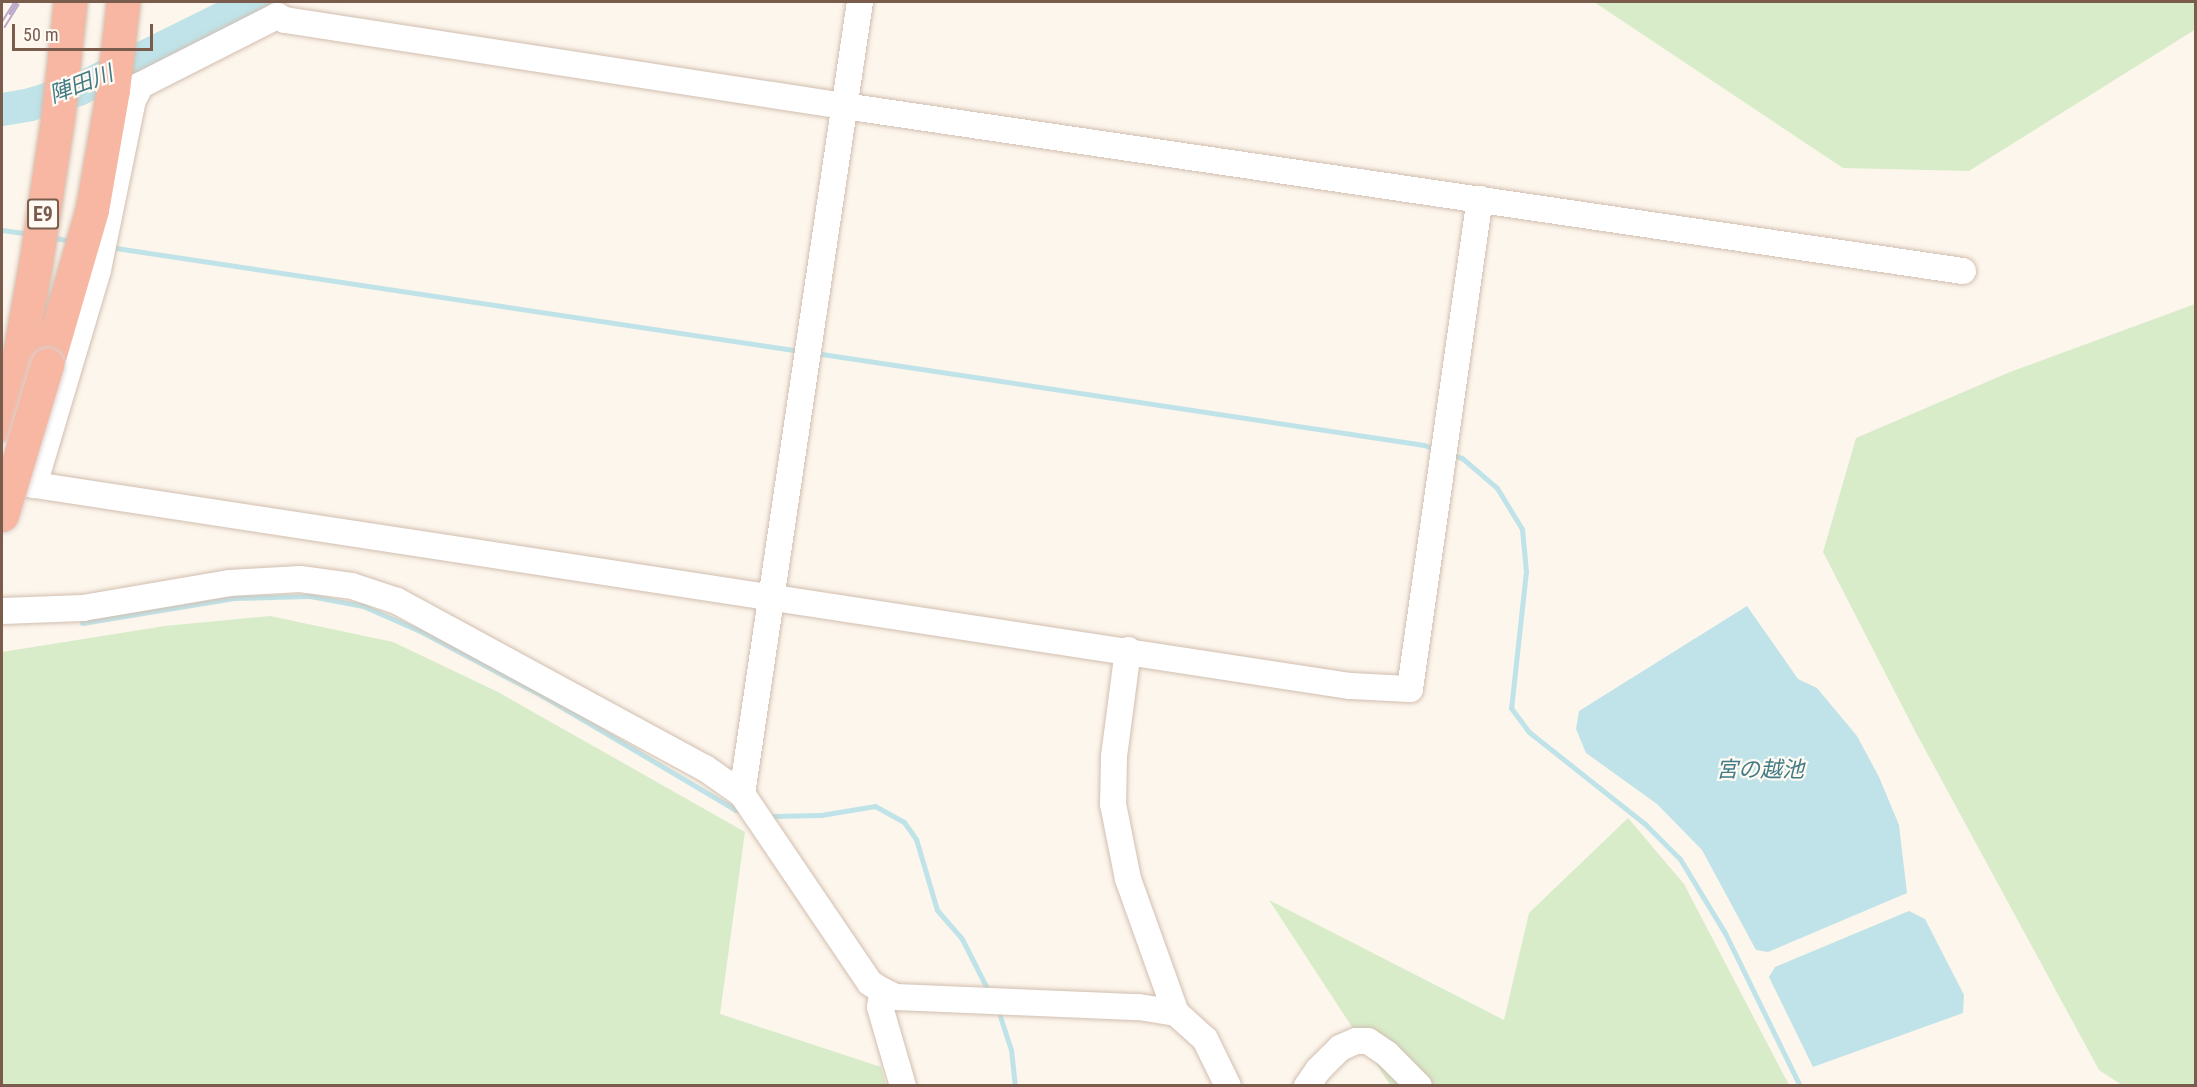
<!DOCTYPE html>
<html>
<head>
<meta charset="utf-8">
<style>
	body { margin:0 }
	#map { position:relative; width:2197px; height:1087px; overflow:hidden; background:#fdf6ec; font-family:"Roboto Condensed","Noto Sans JP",sans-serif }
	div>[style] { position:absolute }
	.green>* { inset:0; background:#d8ecc9 }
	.water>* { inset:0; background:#bfe3e8 }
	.stream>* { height:5px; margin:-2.5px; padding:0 2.5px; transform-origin:2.5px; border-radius:2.5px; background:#bfe3e8 }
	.river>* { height:33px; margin:-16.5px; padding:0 16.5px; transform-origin:16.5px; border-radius:16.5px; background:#bfe3e8 }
	.roads { filter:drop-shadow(0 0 2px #d1beb0) drop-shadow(0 0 2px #d1beb0) }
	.minor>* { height:26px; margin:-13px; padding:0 13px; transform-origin:13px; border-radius:13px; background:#fff }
	.highway>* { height:33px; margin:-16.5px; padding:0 16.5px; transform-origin:16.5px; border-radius:16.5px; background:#f7b7a3 }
	.rail>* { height:7px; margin-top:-3.5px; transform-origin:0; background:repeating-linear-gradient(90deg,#fffaf3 0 14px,#b9a8c9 0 28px); box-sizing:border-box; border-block:2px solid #b9a8c9 }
	.bridges { filter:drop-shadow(0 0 2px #dad1cd) drop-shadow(0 0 2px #dad1cd) }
	.highway-bridge>* { height:33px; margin:-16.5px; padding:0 16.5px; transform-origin:16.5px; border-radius:16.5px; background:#f7b7a3 }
	span { translate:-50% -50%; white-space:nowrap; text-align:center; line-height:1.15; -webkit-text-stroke:4.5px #fffaf3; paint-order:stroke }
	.shield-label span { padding:2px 4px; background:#fffaf3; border:2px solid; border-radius:4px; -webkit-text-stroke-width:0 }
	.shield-label { font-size:20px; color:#7a5c4d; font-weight:700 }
	.water-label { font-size:22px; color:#437c86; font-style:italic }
	.frame { position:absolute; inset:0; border:3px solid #7a5c4d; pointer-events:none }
	.scale { position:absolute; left:12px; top:24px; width:141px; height:27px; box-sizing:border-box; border:3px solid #7a5c4d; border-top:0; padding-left:8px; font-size:18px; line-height:21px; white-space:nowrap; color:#7a5c4d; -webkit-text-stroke:4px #fffaf3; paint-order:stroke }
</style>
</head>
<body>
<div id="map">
	<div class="green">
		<i style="clip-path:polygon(1594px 2px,2195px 2px,2196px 29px,1969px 171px,1843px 168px)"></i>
		<i style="clip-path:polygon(2195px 304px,2195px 1085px,2122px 1085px,2099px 1070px,1915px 731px,1823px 552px,1856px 438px,2010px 372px)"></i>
		<i style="clip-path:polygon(270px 616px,393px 642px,498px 692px,745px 832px,720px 1014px,881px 1067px,886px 1085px,2px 1085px,2px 652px,165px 626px)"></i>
		<i style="clip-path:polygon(1628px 818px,1684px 884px,1789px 1085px,1390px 1085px,1269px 900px,1504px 1020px,1529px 913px)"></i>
	</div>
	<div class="water">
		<i style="clip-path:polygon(1747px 606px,1798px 679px,1817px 688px,1857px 736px,1879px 777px,1899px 825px,1907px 893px,1768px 952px,1756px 950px,1702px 850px,1657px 804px,1586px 753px,1576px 729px,1579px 711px)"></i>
		<i style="clip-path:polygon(1909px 911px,1925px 919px,1964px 995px,1963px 1013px,1813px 1067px,1769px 977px,1775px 967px)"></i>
	</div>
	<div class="stream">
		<i style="left:2px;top:230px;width:27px;rotate:8deg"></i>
		<i style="left:50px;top:237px;width:20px;rotate:11deg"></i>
		<i style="left:109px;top:247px;width:699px;rotate:8.56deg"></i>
		<i style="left:815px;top:353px;width:616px;rotate:8.59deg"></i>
		<i style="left:1424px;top:445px;width:14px;rotate:21deg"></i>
		<i style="left:1452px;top:455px;width:10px;rotate:17deg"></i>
		<i style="left:1462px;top:458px;width:46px;rotate:40.6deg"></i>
		<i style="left:1497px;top:488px;width:48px;rotate:58.6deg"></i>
		<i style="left:1522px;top:529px;width:42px;rotate:84.6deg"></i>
		<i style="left:1526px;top:571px;width:138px;rotate:96.2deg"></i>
		<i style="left:1511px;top:708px;width:30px;rotate:53deg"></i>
		<i style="left:1529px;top:732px;width:148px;rotate:38.4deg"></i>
		<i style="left:1645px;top:824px;width:49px;rotate:45deg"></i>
		<i style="left:1680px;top:859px;width:87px;rotate:58.7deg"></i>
		<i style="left:1725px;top:933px;width:170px;rotate:63.9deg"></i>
		<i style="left:82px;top:623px;width:154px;rotate:-9.3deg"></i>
		<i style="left:234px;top:598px;width:76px;rotate:-1.5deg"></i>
		<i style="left:310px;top:596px;width:54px;rotate:10.7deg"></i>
		<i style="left:363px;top:606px;width:64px;rotate:23.8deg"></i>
		<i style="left:422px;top:632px;width:137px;rotate:27.9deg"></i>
		<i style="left:543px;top:696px;width:224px;rotate:30.6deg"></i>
		<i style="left:736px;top:810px;width:8px;rotate:7deg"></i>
		<i style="left:774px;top:816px;width:47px;rotate:-1.2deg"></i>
		<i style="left:821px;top:815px;width:55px;rotate:-9.5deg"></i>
		<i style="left:875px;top:806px;width:33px;rotate:29deg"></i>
		<i style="left:904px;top:822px;width:21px;rotate:55deg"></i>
		<i style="left:916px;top:839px;width:74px;rotate:73.5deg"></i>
		<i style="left:937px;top:910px;width:38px;rotate:49deg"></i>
		<i style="left:962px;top:939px;width:57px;rotate:63deg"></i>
		<i style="left:1000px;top:1016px;width:35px;rotate:72deg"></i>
		<i style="left:1011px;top:1049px;width:37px;rotate:84deg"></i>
	</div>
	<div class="river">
		<i style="left:2px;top:109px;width:28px;rotate:-10deg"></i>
		<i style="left:30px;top:104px;width:50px;rotate:-17.4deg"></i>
		<i style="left:78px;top:89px;width:196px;rotate:-26.3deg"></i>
	</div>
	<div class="roads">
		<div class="minor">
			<i style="left:277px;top:16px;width:9px;rotate:27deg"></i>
			<i style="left:285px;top:20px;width:566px;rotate:8.75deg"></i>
			<i style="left:844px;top:106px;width:1131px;rotate:8.39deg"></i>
			<i style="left:2px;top:480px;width:1364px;rotate:8.69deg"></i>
			<i style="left:1350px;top:686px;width:60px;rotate:2.9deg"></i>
			<i style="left:1410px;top:689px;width:495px;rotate:-81.9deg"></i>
			<i style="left:34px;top:485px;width:224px;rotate:-73.4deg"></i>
			<i style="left:98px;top:270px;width:174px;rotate:-78.4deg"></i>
			<i style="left:133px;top:100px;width:17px;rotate:-62deg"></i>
			<i style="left:141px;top:85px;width:153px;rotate:-26.9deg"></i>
			<i style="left:2px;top:611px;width:81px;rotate:-2.1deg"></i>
			<i style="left:83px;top:608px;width:148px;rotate:-9.7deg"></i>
			<i style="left:229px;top:583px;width:71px;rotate:-3.2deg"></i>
			<i style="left:300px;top:579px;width:52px;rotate:7.7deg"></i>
			<i style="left:352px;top:586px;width:47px;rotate:18.4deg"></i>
			<i style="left:397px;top:601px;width:350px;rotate:28.5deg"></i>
			<i style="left:705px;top:768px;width:45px;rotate:35.1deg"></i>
			<i style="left:742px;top:794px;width:228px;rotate:55.9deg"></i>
			<i style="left:870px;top:983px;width:15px;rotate:32deg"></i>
			<i style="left:883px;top:991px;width:14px;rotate:25deg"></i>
			<i style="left:896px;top:997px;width:243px;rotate:2.4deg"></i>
			<i style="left:1139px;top:1007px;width:37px;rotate:9deg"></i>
			<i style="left:1176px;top:1013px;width:39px;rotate:42deg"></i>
			<i style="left:1205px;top:1039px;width:52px;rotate:63.9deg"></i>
			<i style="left:1128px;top:650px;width:108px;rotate:97.5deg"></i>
			<i style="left:1114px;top:757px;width:47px;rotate:91.2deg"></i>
			<i style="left:1113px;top:804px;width:76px;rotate:78.7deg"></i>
			<i style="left:1128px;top:879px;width:142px;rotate:70.3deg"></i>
			<i style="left:742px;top:794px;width:801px;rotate:-81.53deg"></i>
			<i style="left:883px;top:991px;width:16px;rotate:101deg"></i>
			<i style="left:880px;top:1007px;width:82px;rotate:73.8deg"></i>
			<i style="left:1307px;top:1086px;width:19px;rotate:-55deg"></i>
			<i style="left:1318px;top:1070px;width:31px;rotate:-45deg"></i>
			<i style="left:1340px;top:1048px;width:17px;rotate:-24deg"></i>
			<i style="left:1356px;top:1041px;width:12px"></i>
			<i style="left:1368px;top:1041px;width:23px;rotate:34deg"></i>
			<i style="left:1387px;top:1054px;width:45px;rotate:45deg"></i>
		</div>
		<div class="highway">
			<i style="left:47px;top:365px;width:161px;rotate:-73.8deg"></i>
			<i style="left:92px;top:210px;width:122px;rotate:-80.1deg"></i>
			<i style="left:113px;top:90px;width:89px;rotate:-83.5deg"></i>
			<i style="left:2px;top:424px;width:70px;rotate:-76deg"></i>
			<i style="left:19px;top:356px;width:97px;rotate:-79.9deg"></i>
			<i style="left:36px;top:261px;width:148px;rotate:-81.4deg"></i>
			<i style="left:58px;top:115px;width:114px;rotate:-83.9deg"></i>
		</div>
	</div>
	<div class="rail">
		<i style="left:2px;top:26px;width:28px;rotate:-58deg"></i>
	</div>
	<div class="bridges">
		<div class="highway-bridge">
			<i style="left:2px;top:515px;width:157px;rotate:-73.3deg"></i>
		</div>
	</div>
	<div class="shield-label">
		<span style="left:43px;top:214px">E9</span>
	</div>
	<div class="water-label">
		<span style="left:81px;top:84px;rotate:-21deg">陣田川</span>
		<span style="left:1760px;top:770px">宮の越池</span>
	</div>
	<div class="frame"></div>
	<div class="scale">50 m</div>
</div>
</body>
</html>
